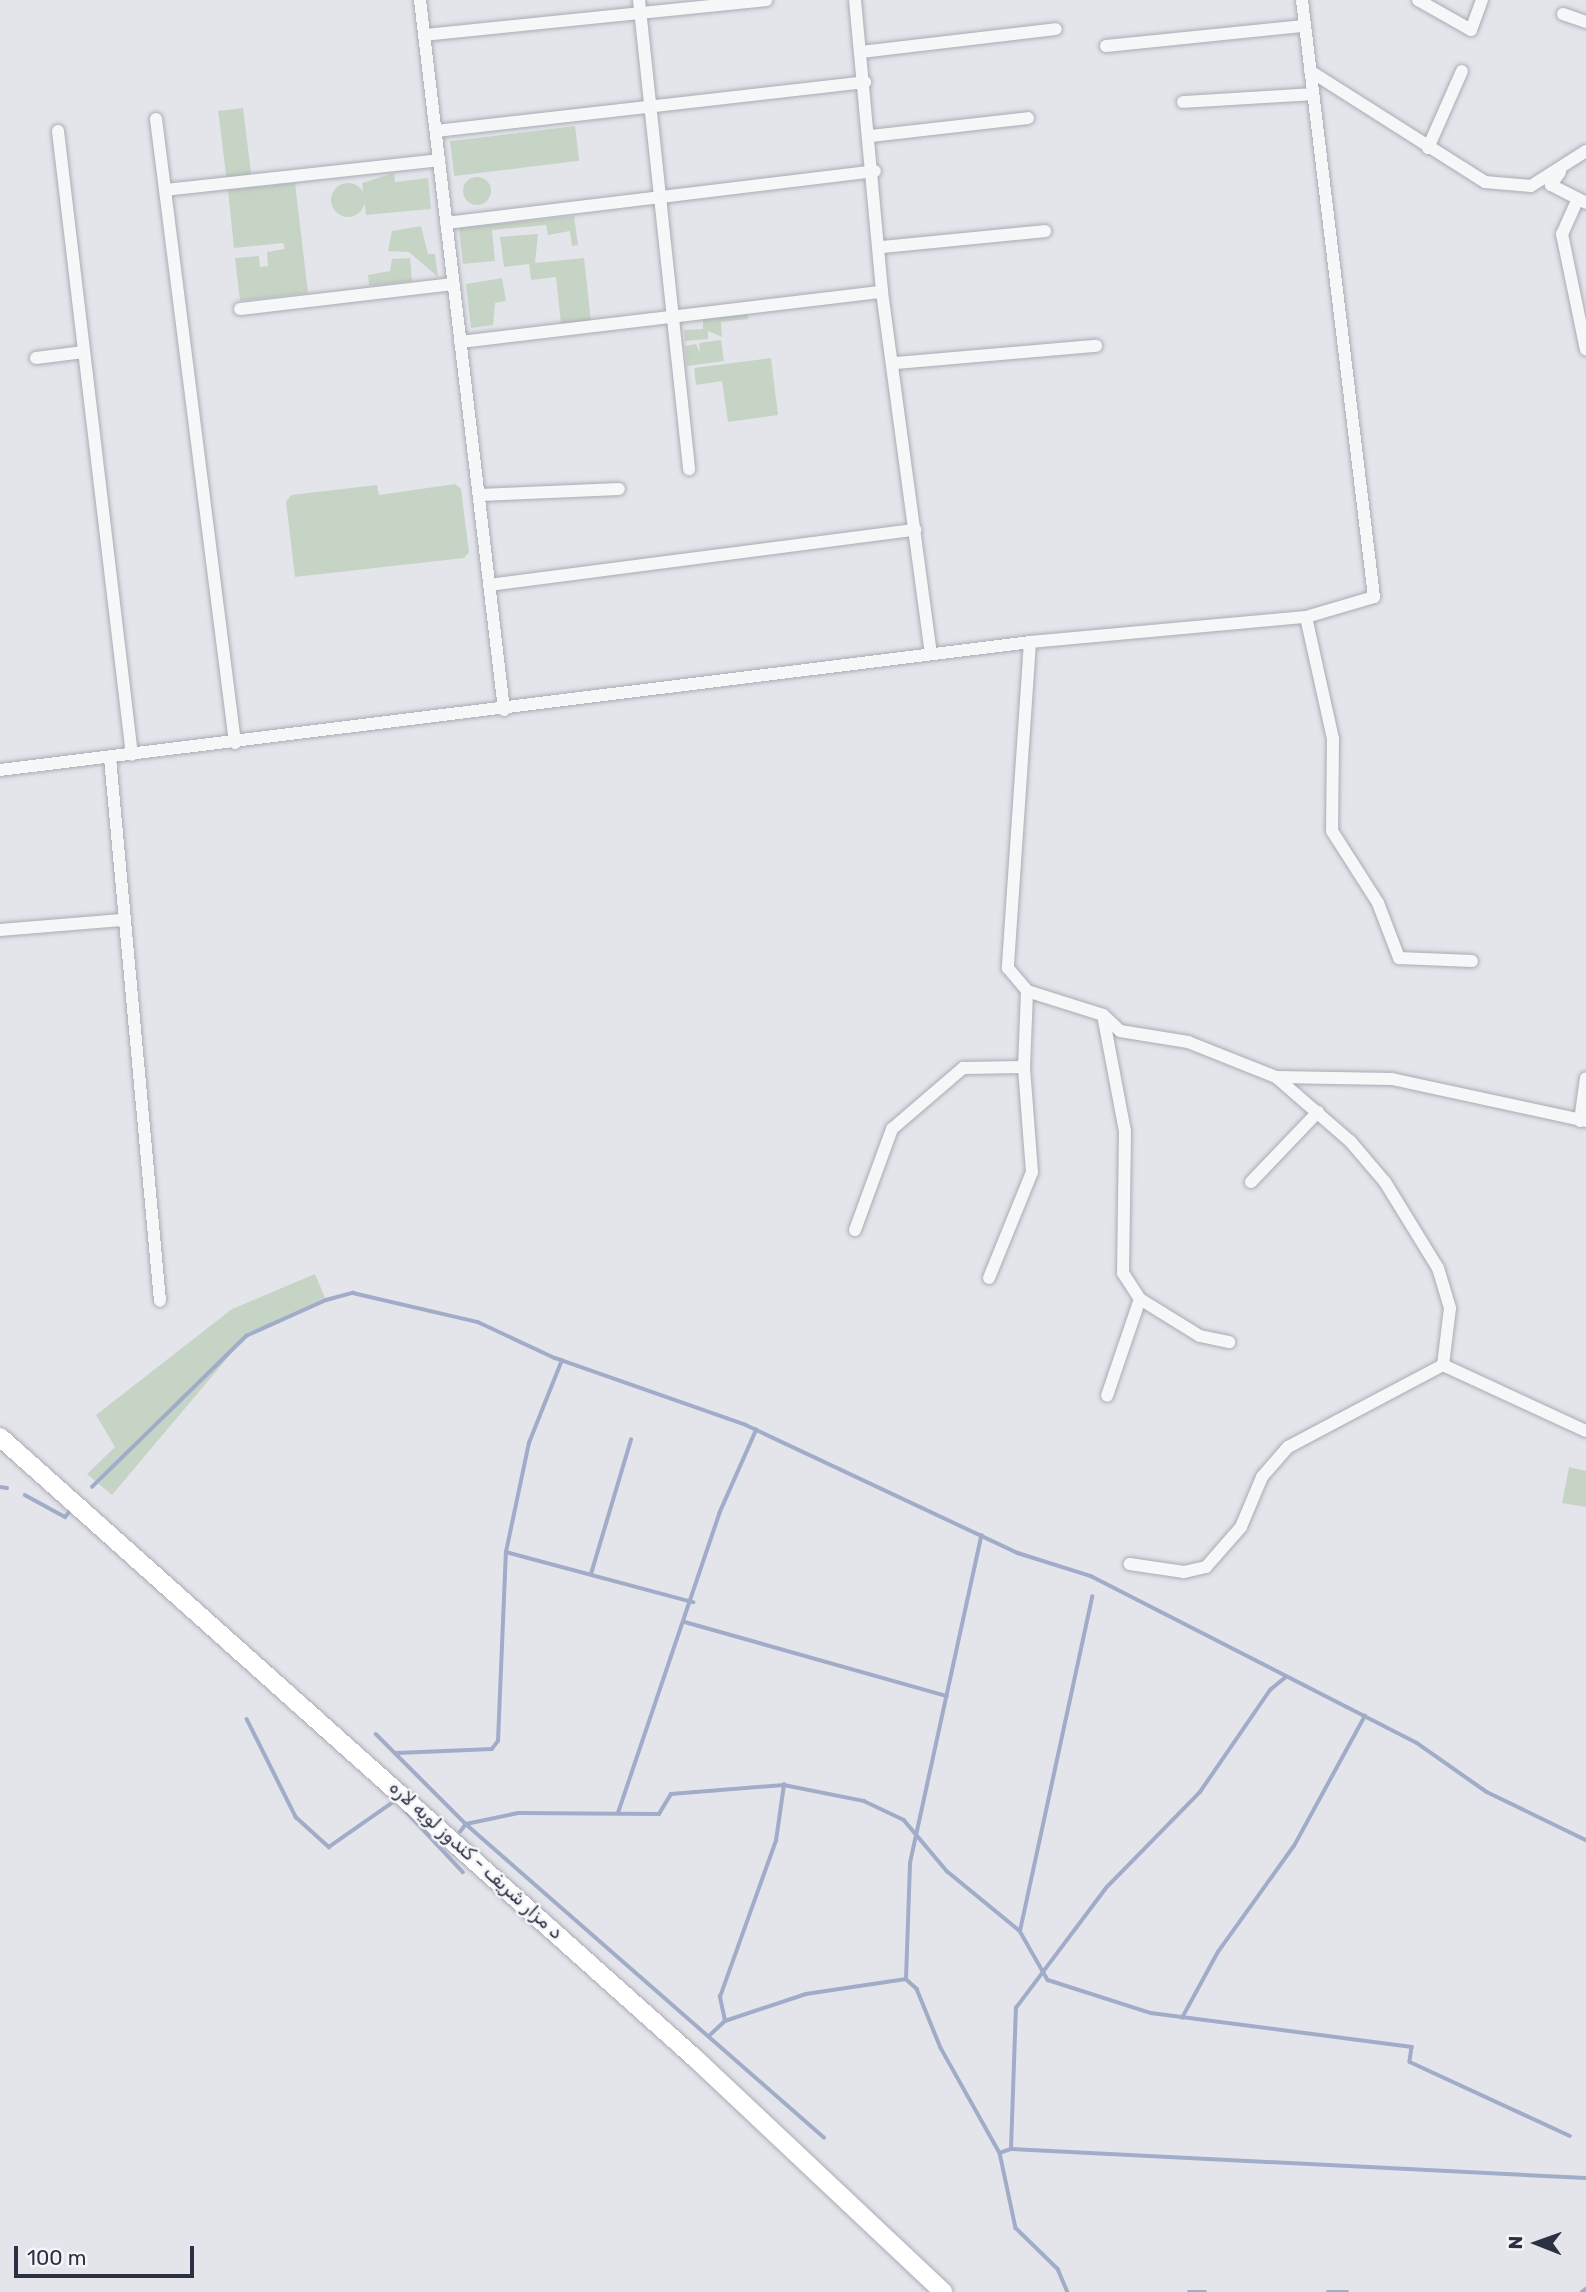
<!DOCTYPE html>
<html>
<head>
<meta charset="utf-8">
<style>
	body { margin:0 }
	#map { position:relative; width:1586px; height:2292px; overflow:hidden; background:#e4e5eb; font-family:Rubik,"Noto Naskh Arabic",sans-serif }
	div>[style] { position:absolute }
	.green>* { inset:0; background:#c6d4c5; transform-origin:0 0 }
	.round { border-radius:50% }
	.stream>* { height:3.5px; margin:-1.75px; padding:0 1.75px; transform-origin:1.75px; border-radius:1.75px; background:#a1acc9 }
	.roads { filter:drop-shadow(0 0 2px #a9abb5) drop-shadow(0 0 2px #a9abb5) }
	.street>* { height:12px; margin:-6px; padding:0 6px; transform-origin:6px; border-radius:6px; background:#f6f7f9 }
	.primary>* { height:18px; margin:-9px; padding:0 9px; transform-origin:9px; border-radius:9px; background:#fff }
	span { translate:-50% -50%; white-space:nowrap; text-align:center; line-height:1.15; -webkit-text-stroke:5px #f4f5f8; paint-order:stroke }
	.street-label { font-size:19px; color:#2c3043 }
	.north { position:absolute; left:1502px; top:2208px; width:70px; height:70px; -webkit-text-stroke:5px #f4f5f8; paint-order:stroke; rotate:271deg; font-size:19px; font-weight:700; line-height:28px; text-align:center; color:#2c3043 }
	.north::after { content:''; display:block; margin:auto; width:24px; height:32px; background:#2c3043; clip-path:polygon(50% 0,100% 100%,50% 72%,0 100%) }
	.scale { position:absolute; left:14px; top:2246px; width:180px; height:32px; box-sizing:border-box; border:4px solid #2c3043; border-top:0; padding-left:9px; font-size:21px; line-height:24px; white-space:nowrap; color:#2c3043; -webkit-text-stroke:5px #f4f5f8; paint-order:stroke }
</style>
</head>
<body>
<div id="map">
	<div class="green">
		<i style="left:243px;top:108px;width:68px;height:25px;rotate:83deg"></i>
		<i style="left:575px;top:126px;width:35px;height:126px;rotate:83deg"></i>
		<i style="clip-path:polygon(394px 173px,395px 182px,428px 178px,431px 209px,366px 215px,362px 183px)"></i>
		<i class="round" style="left:463px;top:177px;width:28px;height:28px"></i>
		<i style="clip-path:polygon(295px 183px,308px 293px,240px 301px,235px 258px,259px 256px,260px 267px,268px 266px,267px 252px,285px 249px,283px 243px,234px 248px,228px 190px)"></i>
		<i class="round" style="left:331px;top:183px;width:34px;height:34px"></i>
		<i style="clip-path:polygon(574px 216px,578px 245px,572px 246px,570px 231px,548px 235px,546px 225px,492px 230px,495px 261px,463px 264px,459px 228px)"></i>
		<i style="clip-path:polygon(421px 226px,428px 254px,435px 254px,438px 277px,409px 252px,388px 251px,392px 231px)"></i>
		<i style="clip-path:polygon(538px 234px,535px 263px,584px 258px,591px 321px,561px 324px,556px 277px,531px 280px,529px 264px,504px 267px,500px 237px)"></i>
		<i style="clip-path:polygon(410px 258px,412px 281px,369px 286px,368px 275px,390px 271px,392px 259px)"></i>
		<i style="clip-path:polygon(502px 278px,506px 301px,495px 303px,493px 325px,471px 328px,466px 284px)"></i>
		<i style="clip-path:polygon(748px 313px,748px 319px,721px 322px,722px 337px,708px 331px,708px 339px,685px 341px,684px 330px,703px 329px,703px 317px)"></i>
		<i style="clip-path:polygon(721px 340px,724px 361px,687px 366px,685px 346px,696px 344px,700px 353px,699px 343px)"></i>
		<i style="clip-path:polygon(771px 358px,778px 415px,728px 422px,722px 381px,696px 385px,694px 368px)"></i>
		<i style="clip-path:polygon(455px 484px,461px 489px,469px 552px,464px 558px,295px 577px,286px 502px,291px 495px,377px 485px,379px 495px)"></i>
		<i style="clip-path:polygon(315px 1274px,326px 1300px,246px 1336px,112px 1495px,87px 1474px,115px 1447px,96px 1415px,232px 1309px)"></i>
		<i style="clip-path:polygon(1569px 1467px,1586px 1471px,1586px 1507px,1562px 1503px)"></i>
	</div>
	<div class="stream">
		<i style="left:0;top:1487px;width:7px;rotate:8deg"></i>
		<i style="left:92px;top:1487px;width:216px;rotate:-44.4deg"></i>
		<i style="left:246px;top:1336px;width:88px;rotate:-24.2deg"></i>
		<i style="left:326px;top:1300px;width:28px;rotate:-15deg"></i>
		<i style="left:353px;top:1293px;width:128px;rotate:13.1deg"></i>
		<i style="left:478px;top:1322px;width:85px;rotate:25.1deg"></i>
		<i style="left:555px;top:1358px;width:202px;rotate:19.3deg"></i>
		<i style="left:746px;top:1425px;width:301px;rotate:25.2deg"></i>
		<i style="left:1018px;top:1553px;width:77px;rotate:17.5deg"></i>
		<i style="left:1091px;top:1576px;width:366px;rotate:27.1deg"></i>
		<i style="left:1417px;top:1743px;width:85px;rotate:35deg"></i>
		<i style="left:1487px;top:1792px;width:110px;rotate:25.9deg"></i>
		<i style="left:25px;top:1495px;width:46px;rotate:28.8deg"></i>
		<i style="left:65px;top:1517px;width:11px;rotate:-49deg"></i>
		<i style="left:506px;top:1552px;width:194px;rotate:15deg"></i>
		<i style="left:591px;top:1574px;width:140px;rotate:-73.4deg"></i>
		<i style="left:685px;top:1622px;width:272px;rotate:15.8deg"></i>
		<i style="left:247px;top:1719px;width:110px;rotate:63.4deg"></i>
		<i style="left:296px;top:1817px;width:45px;rotate:42.3deg"></i>
		<i style="left:329px;top:1847px;width:82px;rotate:-35deg"></i>
		<i style="left:376px;top:1734px;width:127px;rotate:45deg"></i>
		<i style="left:466px;top:1824px;width:476px;rotate:41.2deg"></i>
		<i style="left:397px;top:1753px;width:95px;rotate:-2.4deg"></i>
		<i style="left:492px;top:1749px;width:10px;rotate:-53deg"></i>
		<i style="left:498px;top:1741px;width:189px;rotate:-87.6deg"></i>
		<i style="left:506px;top:1552px;width:111px;rotate:-78.1deg"></i>
		<i style="left:529px;top:1443px;width:89px;rotate:-68.3deg"></i>
		<i style="left:405px;top:1810px;width:85px;rotate:46.9deg"></i>
		<i style="left:618px;top:1813px;width:316px;rotate:-71.3deg"></i>
		<i style="left:719px;top:1514px;width:92px;rotate:-66.2deg"></i>
		<i style="left:460px;top:1832px;width:10px;rotate:-53deg"></i>
		<i style="left:466px;top:1824px;width:53px;rotate:-11.9deg"></i>
		<i style="left:518px;top:1813px;width:141px;rotate:0.4deg"></i>
		<i style="left:659px;top:1814px;width:23px;rotate:-59deg"></i>
		<i style="left:671px;top:1794px;width:113px;rotate:-4.6deg"></i>
		<i style="left:784px;top:1785px;width:82px;rotate:11.3deg"></i>
		<i style="left:864px;top:1801px;width:44px;rotate:25.4deg"></i>
		<i style="left:904px;top:1820px;width:67px;rotate:49.9deg"></i>
		<i style="left:947px;top:1871px;width:94px;rotate:39.4deg"></i>
		<i style="left:1020px;top:1931px;width:56px;rotate:60.3deg"></i>
		<i style="left:1048px;top:1980px;width:108px;rotate:17.8deg"></i>
		<i style="left:1151px;top:2013px;width:263px;rotate:7.4deg"></i>
		<i style="left:1412px;top:2047px;width:15px;rotate:98deg"></i>
		<i style="left:1410px;top:2062px;width:176px;rotate:24.8deg"></i>
		<i style="left:1020px;top:1931px;width:342px;rotate:-77.8deg"></i>
		<i style="left:906px;top:1979px;width:116px;rotate:-88deg"></i>
		<i style="left:910px;top:1863px;width:335px;rotate:-77.7deg"></i>
		<i style="left:1182px;top:2018px;width:75px;rotate:-61.4deg"></i>
		<i style="left:1218px;top:1952px;width:130px;rotate:-54.4deg"></i>
		<i style="left:1294px;top:1846px;width:148px;rotate:-61.4deg"></i>
		<i style="left:725px;top:2021px;width:25px;rotate:-102deg"></i>
		<i style="left:720px;top:1997px;width:166px;rotate:-70.3deg"></i>
		<i style="left:776px;top:1841px;width:57px;rotate:-81.9deg"></i>
		<i style="left:710px;top:2035px;width:21px;rotate:-43deg"></i>
		<i style="left:725px;top:2021px;width:85px;rotate:-18.4deg"></i>
		<i style="left:806px;top:1994px;width:101px;rotate:-8.5deg"></i>
		<i style="left:906px;top:1979px;width:15px;rotate:42deg"></i>
		<i style="left:917px;top:1989px;width:64px;rotate:67.9deg"></i>
		<i style="left:941px;top:2048px;width:120px;rotate:60.7deg"></i>
		<i style="left:1000px;top:2153px;width:77px;rotate:78deg"></i>
		<i style="left:1016px;top:2228px;width:59px;rotate:44.3deg"></i>
		<i style="left:1058px;top:2269px;width:25px;rotate:67deg"></i>
		<i style="left:1011px;top:2149px;width:576px;rotate:2.89deg"></i>
		<i style="left:1000px;top:2153px;width:12px;rotate:-20deg"></i>
		<i style="left:1011px;top:2149px;width:141px;rotate:-88deg"></i>
		<i style="left:1016px;top:2008px;width:151px;rotate:-53.1deg"></i>
		<i style="left:1107px;top:1887px;width:133px;rotate:-45.6deg"></i>
		<i style="left:1200px;top:1792px;width:124px;rotate:-55.5deg"></i>
		<i style="left:1270px;top:1690px;width:21px;rotate:-39deg"></i>
		<i style="left:1189px;top:2292px;width:16px"></i>
		<i style="left:1328px;top:2292px;width:19px"></i>
		<i style="left:1582px;top:2292px;width:5px;rotate:-37deg"></i>
	</div>
	<div class="roads">
		<div class="street">
			<i style="left:420px;top:0;width:715px;rotate:83.25deg"></i>
			<i style="left:639px;top:0;width:472px;rotate:83.9deg"></i>
			<i style="left:855px;top:0;width:293px;rotate:84.7deg"></i>
			<i style="left:882px;top:292px;width:364px;rotate:82.3deg"></i>
			<i style="left:1418px;top:0;width:61px;rotate:29.5deg"></i>
			<i style="left:1471px;top:30px;width:32px;rotate:-70deg"></i>
			<i style="left:1563px;top:14px;width:24px;rotate:19deg"></i>
			<i style="left:424px;top:35px;width:344px;rotate:-5.8deg"></i>
			<i style="left:1106px;top:46px;width:199px;rotate:-5.8deg"></i>
			<i style="left:861px;top:52px;width:196px;rotate:-6.7deg"></i>
			<i style="left:1310px;top:71px;width:207px;rotate:32.4deg"></i>
			<i style="left:1485px;top:182px;width:46px;rotate:5deg"></i>
			<i style="left:1531px;top:186px;width:65px;rotate:-32.5deg"></i>
			<i style="left:1183px;top:102px;width:130px;rotate:-3.5deg"></i>
			<i style="left:156px;top:119px;width:629px;rotate:82.78deg"></i>
			<i style="left:58px;top:131px;width:628px;rotate:83.24deg"></i>
			<i style="left:436px;top:131px;width:432px;rotate:-6.5deg"></i>
			<i style="left:871px;top:136px;width:158px;rotate:-6.5deg"></i>
			<i style="left:1428px;top:148px;width:84px;rotate:-66.2deg"></i>
			<i style="left:1560px;top:172px;width:16px;rotate:125deg"></i>
			<i style="left:1551px;top:185px;width:39px;rotate:27deg"></i>
			<i style="left:165px;top:190px;width:276px;rotate:-6.2deg"></i>
			<i style="left:1576px;top:203px;width:34px;rotate:114deg"></i>
			<i style="left:1562px;top:234px;width:118px;rotate:78.3deg"></i>
			<i style="left:446px;top:223px;width:432px;rotate:-6.9deg"></i>
			<i style="left:883px;top:247px;width:163px;rotate:-5.6deg"></i>
			<i style="left:240px;top:309px;width:215px;rotate:-6.7deg"></i>
			<i style="left:460px;top:342px;width:425px;rotate:-6.8deg"></i>
			<i style="left:36px;top:358px;width:48px;rotate:-7.1deg"></i>
			<i style="left:896px;top:363px;width:201px;rotate:-4.9deg"></i>
			<i style="left:480px;top:495px;width:139px;rotate:-2.5deg"></i>
			<i style="left:489px;top:585px;width:430px;rotate:-7.4deg"></i>
			<i style="left:1306px;top:617px;width:125px;rotate:77.5deg"></i>
			<i style="left:1333px;top:739px;width:92px;rotate:90.6deg"></i>
			<i style="left:1332px;top:831px;width:85px;rotate:57.4deg"></i>
			<i style="left:1378px;top:903px;width:59px;rotate:69.1deg"></i>
			<i style="left:1399px;top:958px;width:73px;rotate:2.4deg"></i>
			<i style="left:1030px;top:642px;width:327px;rotate:93.9deg"></i>
			<i style="left:1008px;top:968px;width:30px;rotate:50deg"></i>
			<i style="left:1027px;top:991px;width:80px;rotate:17.5deg"></i>
			<i style="left:1103px;top:1015px;width:23px;rotate:43deg"></i>
			<i style="left:1120px;top:1031px;width:69px;rotate:9.2deg"></i>
			<i style="left:1188px;top:1042px;width:95px;rotate:21.7deg"></i>
			<i style="left:1276px;top:1077px;width:98px;rotate:40.9deg"></i>
			<i style="left:1350px;top:1141px;width:54px;rotate:49.5deg"></i>
			<i style="left:1385px;top:1182px;width:101px;rotate:58.4deg"></i>
			<i style="left:1438px;top:1268px;width:42px;rotate:73.3deg"></i>
			<i style="left:1450px;top:1308px;width:57px;rotate:97deg"></i>
			<i style="left:1443px;top:1365px;width:175px;rotate:152.1deg"></i>
			<i style="left:1288px;top:1447px;width:40px;rotate:131deg"></i>
			<i style="left:1262px;top:1477px;width:54px;rotate:112.8deg"></i>
			<i style="left:1241px;top:1527px;width:53px;rotate:131.2deg"></i>
			<i style="left:1206px;top:1567px;width:23px;rotate:167deg"></i>
			<i style="left:1184px;top:1572px;width:55px;rotate:-171.6deg"></i>
			<i style="left:110px;top:758px;width:545px;rotate:84.74deg"></i>
			<i style="left:0;top:770px;width:1038px;rotate:-7.08deg"></i>
			<i style="left:1030px;top:642px;width:277px;rotate:-5.2deg"></i>
			<i style="left:1306px;top:617px;width:71px;rotate:-16.4deg"></i>
			<i style="left:1374px;top:597px;width:601px;rotate:-96.88deg"></i>
			<i style="left:0;top:930px;width:122px;rotate:-4.7deg"></i>
			<i style="left:1103px;top:1015px;width:118px;rotate:79.3deg"></i>
			<i style="left:1125px;top:1131px;width:142px;rotate:90.8deg"></i>
			<i style="left:1123px;top:1273px;width:31px;rotate:57deg"></i>
			<i style="left:1140px;top:1299px;width:102px;rotate:108.8deg"></i>
			<i style="left:1277px;top:1077px;width:115px;rotate:1deg"></i>
			<i style="left:1392px;top:1079px;width:198px;rotate:12.2deg"></i>
			<i style="left:1580px;top:1121px;width:43px;rotate:-82.1deg"></i>
			<i style="left:1251px;top:1182px;width:97px;rotate:-46.3deg"></i>
			<i style="left:855px;top:1230px;width:108px;rotate:-69.9deg"></i>
			<i style="left:892px;top:1129px;width:94px;rotate:-40.7deg"></i>
			<i style="left:963px;top:1068px;width:61px;rotate:-0.9deg"></i>
			<i style="left:989px;top:1278px;width:114px;rotate:-67.9deg"></i>
			<i style="left:1032px;top:1172px;width:105px;rotate:-94.4deg"></i>
			<i style="left:1024px;top:1067px;width:76px;rotate:-87.7deg"></i>
			<i style="left:1140px;top:1299px;width:70px;rotate:31.7deg"></i>
			<i style="left:1200px;top:1336px;width:30px;rotate:12deg"></i>
			<i style="left:1443px;top:1365px;width:157px;rotate:24.8deg"></i>
		</div>
		<div class="primary">
			<i style="left:0;top:1437px;width:933px;rotate:41.79deg"></i>
			<i style="left:696px;top:2059px;width:340px;rotate:43.3deg"></i>
		</div>
	</div>
	<div class="street-label">
		<span style="left:476px;top:1860px;rotate:42deg">د مزار شریف - کندوز لویه لاره</span>
	</div>
	<div class="north">N</div>
	<div class="scale">100 m</div>
</div>
</body>
</html>
